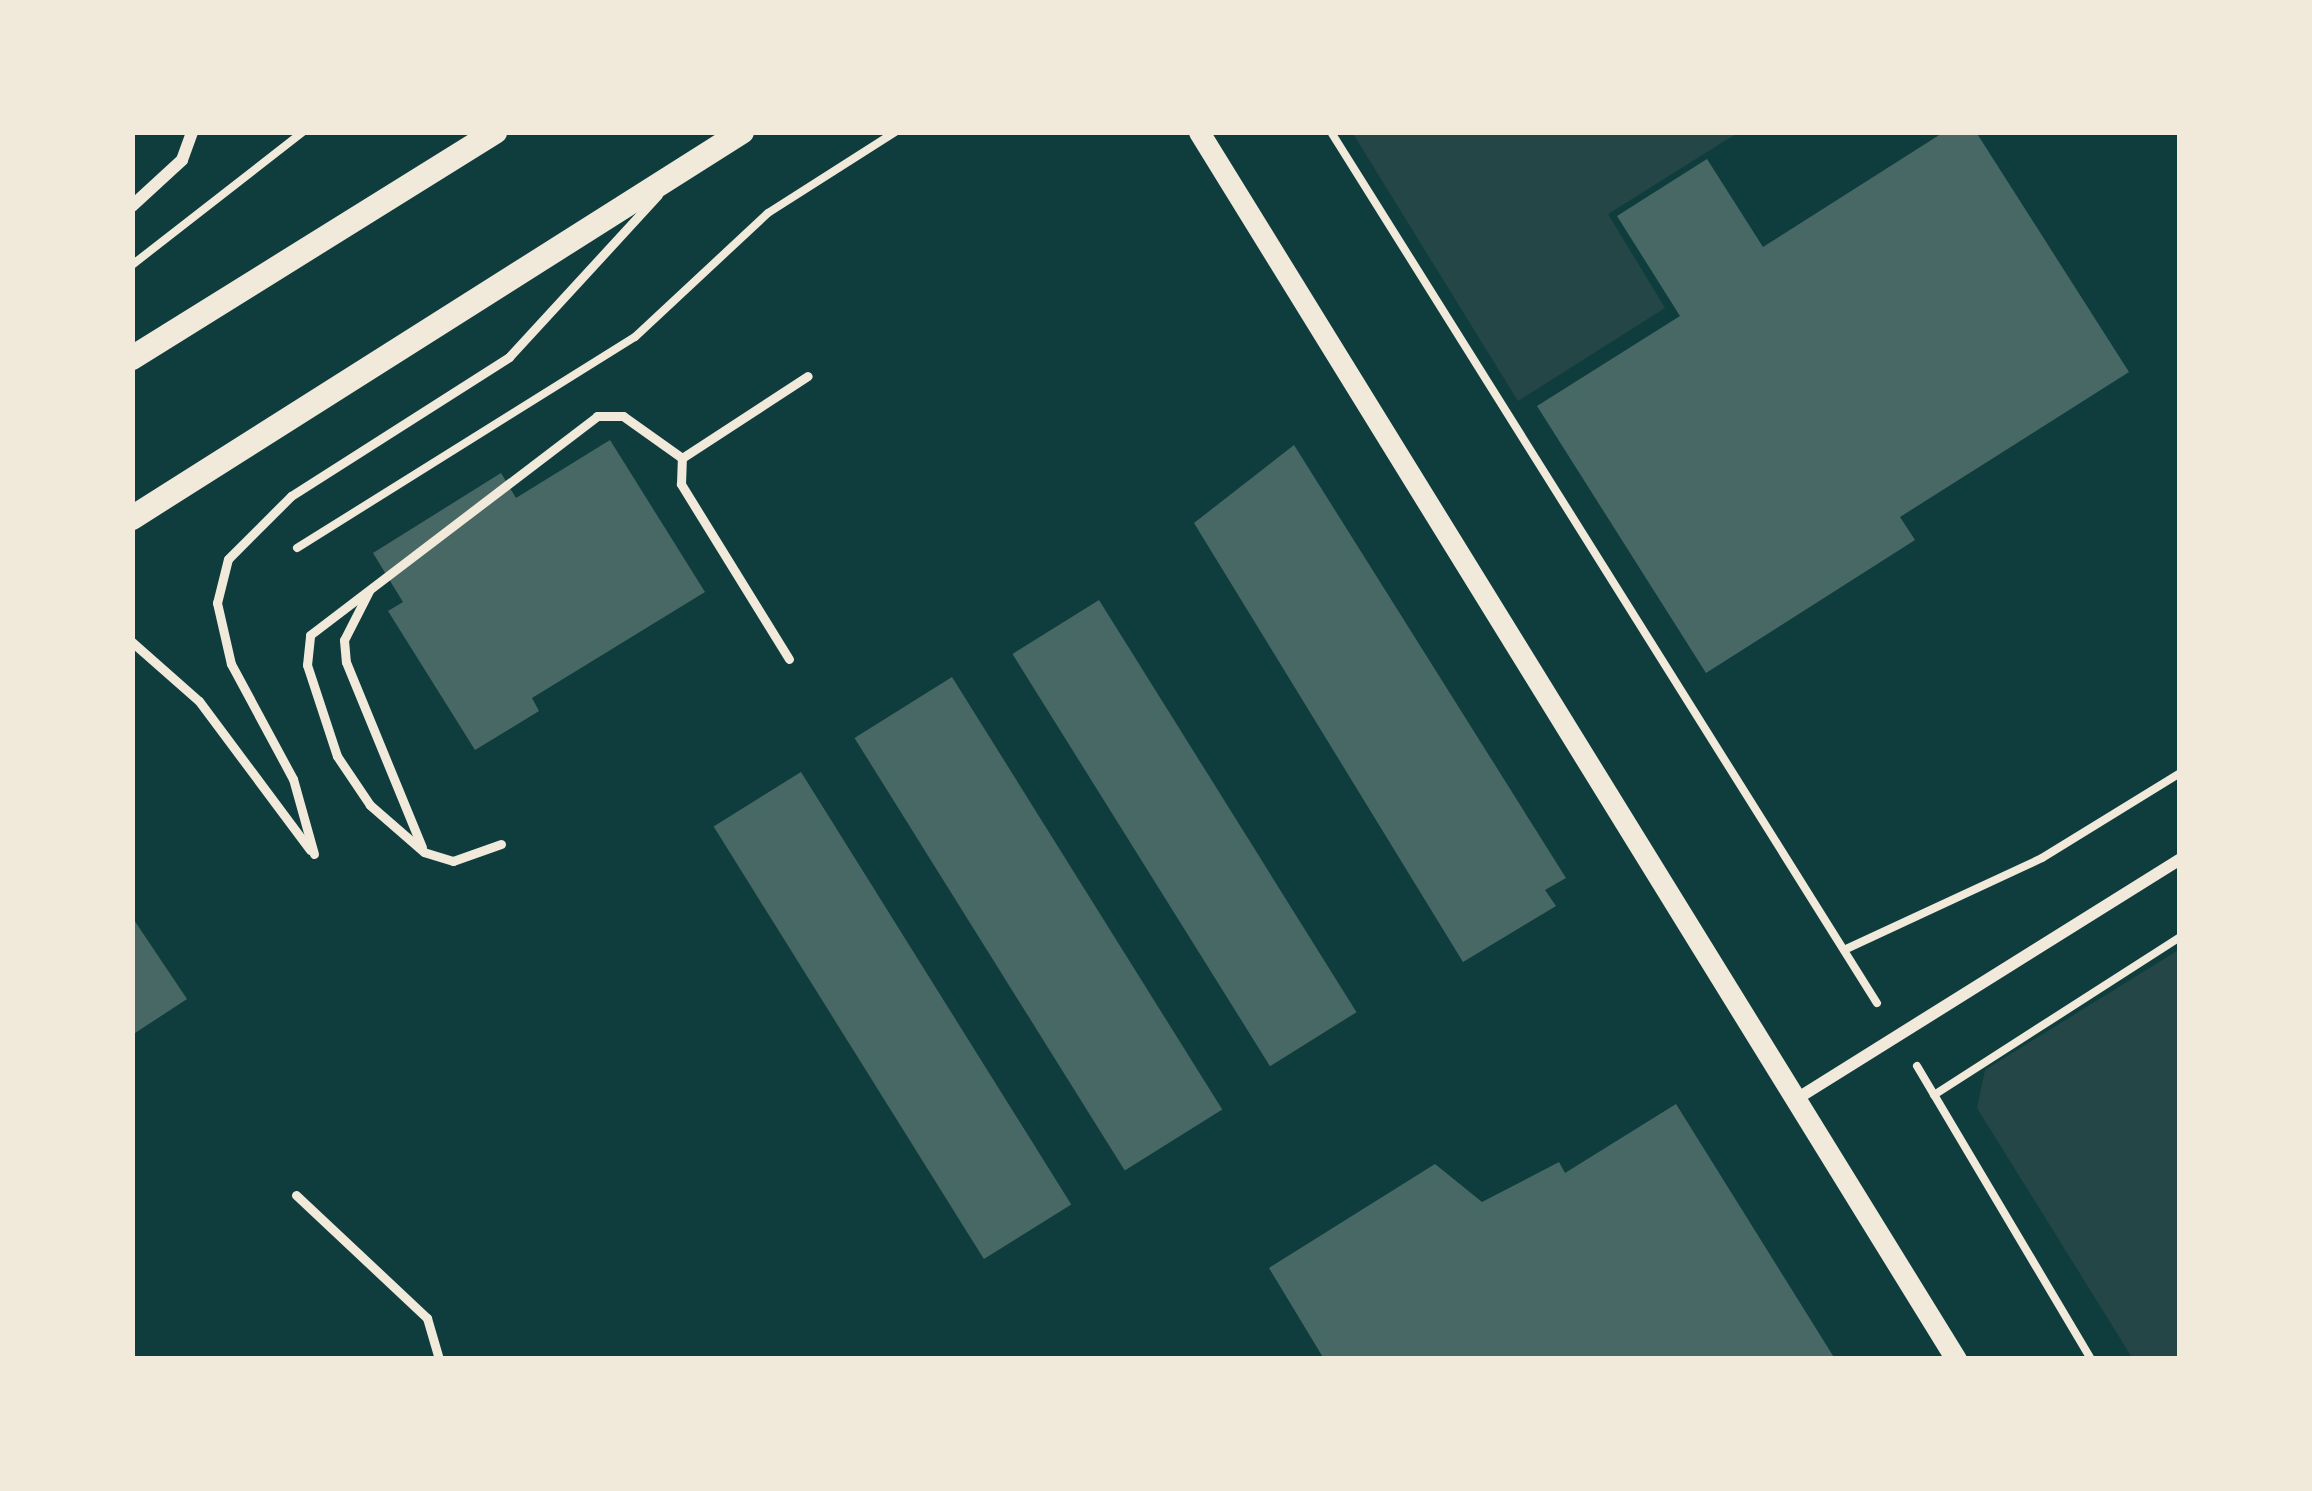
<!DOCTYPE html>
<html>
<head>
<meta charset="utf-8">
<style>
	body { margin:0 }
	#map { position:relative; width:2312px; height:1491px; overflow:hidden; background:#0f3d3e; font-family:Signika,sans-serif }
	div>[style] { position:absolute }
	.green>* { inset:0; background:#244646 }
	.building>* { inset:0; background:#486865; transform-origin:0 0 }
	.path>* { height:8px; margin:-4px; padding:0 4px; transform-origin:4px; border-radius:4px; background:#f1e9da }
	.service>* { height:9px; margin:-4.5px; padding:0 4.5px; transform-origin:4.5px; border-radius:4.5px; background:#f1e9da }
	.minor>* { height:12px; margin:-6px; padding:0 6px; transform-origin:6px; border-radius:6px; background:#f1e9da }
	.tertiary>* { height:21px; margin:-10.5px; padding:0 10.5px; transform-origin:10.5px; border-radius:10.5px; background:#f1e9da }
	.secondary>* { height:24px; margin:-12px; padding:0 12px; transform-origin:12px; border-radius:12px; background:#f1e9da }
	span { translate:-50% -50%; white-space:nowrap; text-align:center; line-height:1.15; -webkit-text-stroke:12px #f1e9da; paint-order:stroke }
	.frame { position:absolute; inset:0; border:135px solid #f1e9da; pointer-events:none }
</style>
</head>
<body>
<div id="map">
	<div class="green">
		<i style="clip-path:polygon(1352px 132px,1739px 132px,1608px 214px,1665px 308px,1518px 401px)"></i>
		<i style="clip-path:polygon(2180px 949px,2180px 1359px,2133px 1359px,1977px 1108px,1985px 1070px)"></i>
	</div>
	<div class="building">
		<i style="clip-path:polygon(1944px 132px,1976px 132px,2129px 372px,1900px 517px,1915px 540px,1706px 673px,1537px 406px,1680px 316px,1617px 216px,1707px 159px,1763px 247px)"></i>
		<i style="clip-path:polygon(610px 440px,705px 592px,532px 698px,539px 711px,475px 750px,388px 611px,403px 602px,373px 553px,501px 473px,516px 498px)"></i>
		<i style="clip-path:polygon(1294px 445px,1566px 878px,1545px 890px,1556px 906px,1463px 962px,1194px 523px)"></i>
		<i style="left:1099px;top:600px;width:486px;height:102px;rotate:58deg"></i>
		<i style="left:952px;top:677px;width:510px;height:115px;rotate:58deg"></i>
		<i style="left:801px;top:772px;width:510px;height:103px;rotate:58deg"></i>
		<i style="clip-path:polygon(132px 917px,187px 999px,132px 1035px)"></i>
		<i style="clip-path:polygon(1676px 1104px,1835px 1359px,1324px 1359px,1269px 1268px,1435px 1164px,1482px 1202px,1559px 1162px,1565px 1173px)"></i>
	</div>
	<div class="path">
		<i style="left:1331px;top:132px;width:1028px;rotate:57.92deg"></i>
		<i style="left:132px;top:265px;width:217px;rotate:-37.9deg"></i>
		<i style="left:297px;top:548px;width:398px;rotate:-32deg"></i>
		<i style="left:635px;top:337px;width:182px;rotate:-43deg"></i>
		<i style="left:768px;top:213px;width:151px;rotate:-32.5deg"></i>
		<i style="left:1844px;top:950px;width:218px;rotate:-24.9deg"></i>
		<i style="left:2042px;top:858px;width:162px;rotate:-31.6deg"></i>
		<i style="left:1917px;top:1066px;width:341px;rotate:59.3deg"></i>
		<i style="left:1934px;top:1095px;width:292px;rotate:-32.7deg"></i>
	</div>
	<div class="service">
		<i style="left:369px;top:591px;width:55px;rotate:117deg"></i>
		<i style="left:344px;top:640px;width:22px;rotate:85deg"></i>
		<i style="left:346px;top:662px;width:200px;rotate:67.7deg"></i>
		<i style="left:132px;top:642px;width:89px;rotate:41.4deg"></i>
		<i style="left:199px;top:701px;width:186px;rotate:53.3deg"></i>
		<i style="left:789px;top:659px;width:206px;rotate:-121.7deg"></i>
		<i style="left:681px;top:484px;width:26px;rotate:-88deg"></i>
		<i style="left:682px;top:458px;width:150px;rotate:-33.1deg"></i>
		<i style="left:501px;top:844px;width:51px;rotate:160.5deg"></i>
		<i style="left:453px;top:861px;width:30px;rotate:-163deg"></i>
		<i style="left:424px;top:852px;width:72px;rotate:-139deg"></i>
		<i style="left:370px;top:805px;width:59px;rotate:-124deg"></i>
		<i style="left:337px;top:756px;width:96px;rotate:-108.2deg"></i>
		<i style="left:307px;top:665px;width:30px;rotate:-84deg"></i>
		<i style="left:310px;top:635px;width:361px;rotate:-37.3deg"></i>
		<i style="left:597px;top:416px;width:26px"></i>
		<i style="left:623px;top:416px;width:72px;rotate:35.4deg"></i>
		<i style="left:314px;top:854px;width:78px;rotate:-105.6deg"></i>
		<i style="left:293px;top:779px;width:131px;rotate:-118.3deg"></i>
		<i style="left:231px;top:664px;width:63px;rotate:-102.9deg"></i>
		<i style="left:217px;top:603px;width:45px;rotate:-76deg"></i>
		<i style="left:228px;top:559px;width:89px;rotate:-45deg"></i>
		<i style="left:291px;top:496px;width:259px;rotate:-32.5deg"></i>
		<i style="left:509px;top:357px;width:220px;rotate:-47.4deg"></i>
		<i style="left:296px;top:1195px;width:180px;rotate:43.2deg"></i>
		<i style="left:427px;top:1318px;width:43px;rotate:73.7deg"></i>
	</div>
	<div class="minor">
		<i style="left:132px;top:206px;width:68px;rotate:-42.6deg"></i>
		<i style="left:182px;top:160px;width:30px;rotate:-70deg"></i>
		<i style="left:1798px;top:1098px;width:451px;rotate:-32deg"></i>
	</div>
	<div class="tertiary">
		<i style="left:1199px;top:132px;width:1442px;rotate:58.33deg"></i>
	</div>
	<div class="secondary">
		<i style="left:132px;top:358px;width:428px;rotate:-31.9deg"></i>
		<i style="left:132px;top:518px;width:722px;rotate:-32.33deg"></i>
	</div>
	<div class="frame"></div>
</div>
</body>
</html>
